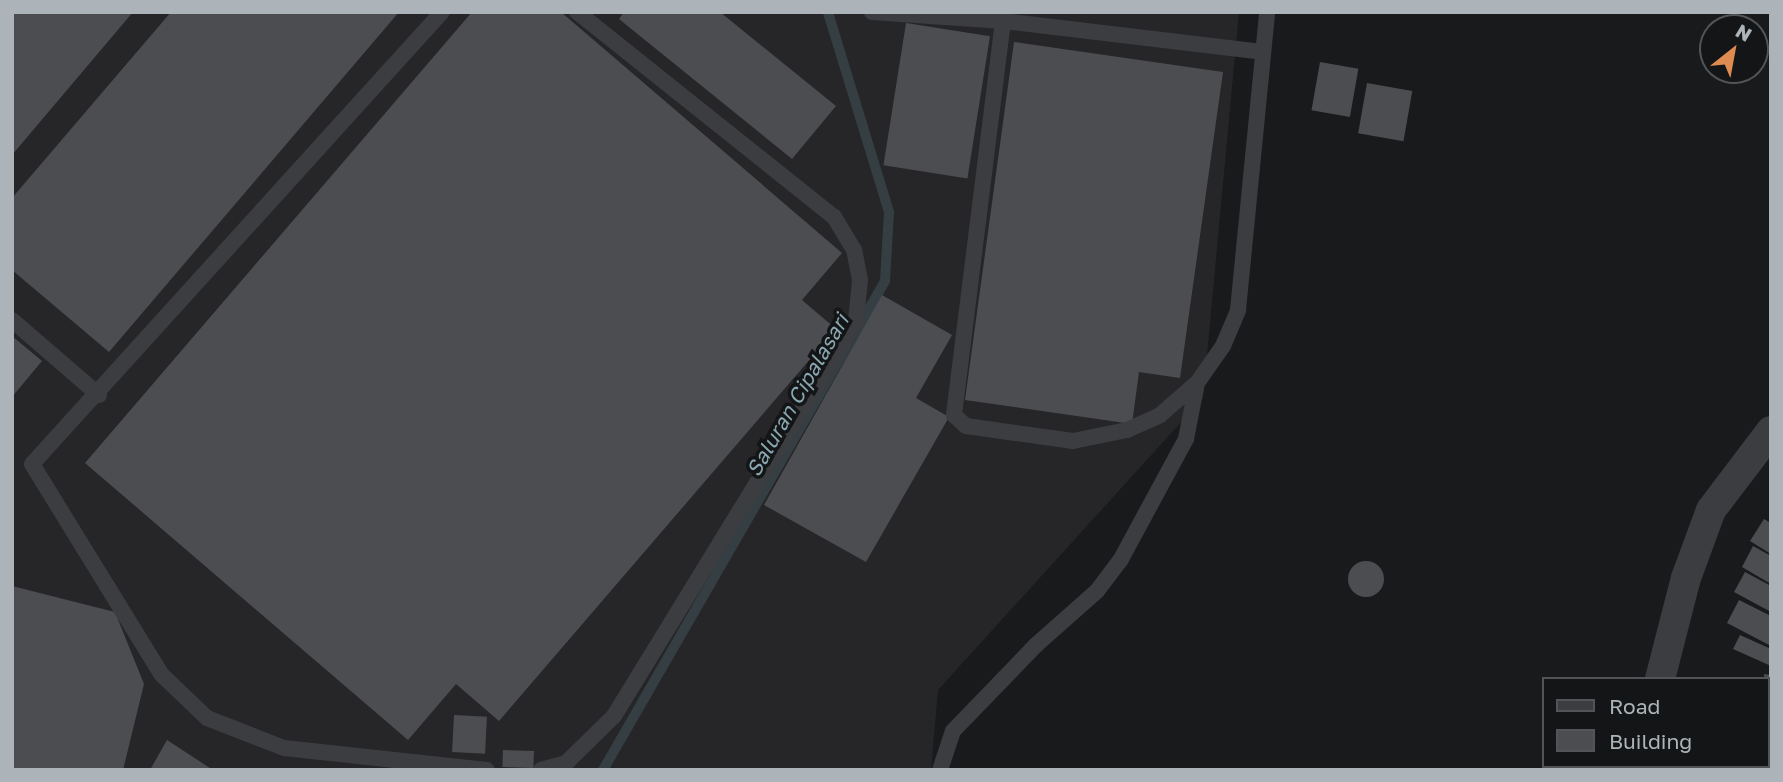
<!DOCTYPE html>
<html>
<head>
<meta charset="utf-8">
<style>
	body { margin:0 }
	#map { position:relative; width:1783px; height:782px; overflow:hidden; background:#191a1b; font-family:"Golos Text",sans-serif }
	div>[style] { position:absolute }
	.built>* { inset:0; background:#262628 }
	.stream>* { height:10px; margin:-5px; padding:0 5px; transform-origin:5px; border-radius:5px; background:#353f43 }
	.building>* { inset:0; background:#4c4d50; transform-origin:0 0 }
	.round { border-radius:50% }
	.service>* { height:16px; margin:-8px; padding:0 8px; transform-origin:8px; border-radius:8px; background:#3b3d40 }
	.minor>* { height:30px; margin:-15px; padding:0 15px; transform-origin:15px; border-radius:15px; background:#3b3d40 }
	span { translate:-50% -50%; white-space:nowrap; text-align:center; line-height:1.15; -webkit-text-stroke:7px #141516; paint-order:stroke }
	.water-label { font-size:21px; color:#89a7b0; font-style:italic }
	.frame { position:absolute; inset:0; border:14px solid #adb4b9; pointer-events:none }
	.legend { position:absolute; left:1542px; top:677px; width:228px; height:91px; box-sizing:border-box; background:#141516; border:2px solid #515557; margin:0; padding:9px 12px; list-style:none; font-size:21px; color:#adb4b9 }
	.legend li { display:flex; align-items:center; gap:14px; height:35px }
	.legend b { width:35px; border:2px solid #515557 }
	.north { position:absolute; left:1699px; top:14px; width:70px; height:70px; box-sizing:border-box; background:#141516; border:2px solid #515557; border-radius:50%; rotate:31deg; font-size:19px; font-weight:700; line-height:28px; text-align:center; color:#adb4b9 }
	.north::after { content:''; display:block; margin:auto; width:24px; height:32px; background:#dd8b50; clip-path:polygon(50% 0,100% 100%,50% 72%,0 100%) }
</style>
</head>
<body>
<div id="map">
	<div class="built">
		<i style="clip-path:polygon(12px 12px,1239px 12px,1203px 398px,938px 690px,931px 770px,12px 770px)"></i>
	</div>
	<div class="stream">
		<i style="left:603px;top:770px;width:564px;rotate:-60.03deg"></i>
		<i style="left:885px;top:281px;width:69px;rotate:-86.7deg"></i>
		<i style="left:889px;top:212px;width:209px;rotate:-107deg"></i>
	</div>
	<div class="building">
		<i style="clip-path:polygon(12px 12px,133px 12px,12px 155px)"></i>
		<i style="clip-path:polygon(171px 12px,399px 12px,109px 352px,12px 270px,12px 198px)"></i>
		<i style="clip-path:polygon(472px 12px,561px 12px,842px 253px,802px 300px,836px 329px,499px 721px,456px 684px,408px 740px,85px 463px)"></i>
		<i style="clip-path:polygon(624px 12px,720px 12px,836px 106px,792px 159px,619px 19px)"></i>
		<i style="left:906px;top:23px;width:85px;height:144px;rotate:9deg"></i>
		<i style="clip-path:polygon(1014px 42px,1223px 72px,1180px 378px,1139px 372px,1132px 424px,965px 400px)"></i>
		<i style="left:1320px;top:62px;width:39px;height:49px;rotate:10deg"></i>
		<i style="left:1367px;top:83px;width:46px;height:51px;rotate:10deg"></i>
		<i style="clip-path:polygon(882px 295px,952px 335px,916px 398px,949px 417px,866px 562px,764px 505px)"></i>
		<i style="clip-path:polygon(12px 336px,42px 361px,12px 397px)"></i>
		<i style="clip-path:polygon(1764px 519px,1771px 523px,1771px 554px,1750px 541px)"></i>
		<i style="clip-path:polygon(1753px 546px,1771px 556px,1771px 584px,1742px 567px)"></i>
		<i class="round" style="left:1348px;top:561px;width:36px;height:36px"></i>
		<i style="clip-path:polygon(1745px 572px,1771px 586px,1771px 612px,1734px 592px)"></i>
		<i style="clip-path:polygon(12px 586px,115px 612px,144px 684px,123px 770px,12px 770px)"></i>
		<i style="clip-path:polygon(1739px 600px,1771px 616px,1771px 646px,1727px 623px)"></i>
		<i style="clip-path:polygon(1740px 635px,1771px 649px,1771px 666px,1733px 649px)"></i>
		<i style="clip-path:polygon(1764px 674px,1771px 675px,1771px 714px,1767px 714px)"></i>
		<i style="left:454px;top:715px;width:33px;height:37px;rotate:3deg"></i>
		<i style="left:1767px;top:719px;width:4px;height:27px"></i>
		<i style="clip-path:polygon(167px 740px,213px 770px,150px 770px)"></i>
		<i style="left:503px;top:750px;width:31px;height:17px;rotate:2deg"></i>
		<i style="clip-path:polygon(1694px 766px,1740px 766px,1694px 770px)"></i>
	</div>
	<div class="service">
		<i style="left:442px;top:12px;width:610px;rotate:132.21deg"></i>
		<i style="left:32px;top:464px;width:246px;rotate:58.4deg"></i>
		<i style="left:161px;top:674px;width:64px;rotate:43.7deg"></i>
		<i style="left:207px;top:718px;width:83px;rotate:21.3deg"></i>
		<i style="left:284px;top:748px;width:204px;rotate:6.2deg"></i>
		<i style="left:872px;top:12px;width:131px;rotate:3.9deg"></i>
		<i style="left:1003px;top:21px;width:261px;rotate:6.8deg"></i>
		<i style="left:1003px;top:21px;width:397px;rotate:97.1deg"></i>
		<i style="left:954px;top:415px;width:16px;rotate:43deg"></i>
		<i style="left:966px;top:426px;width:108px;rotate:8deg"></i>
		<i style="left:1073px;top:441px;width:55px;rotate:-11.5deg"></i>
		<i style="left:1127px;top:430px;width:36px;rotate:-24deg"></i>
		<i style="left:1160px;top:415px;width:49px;rotate:-40.9deg"></i>
		<i style="left:1197px;top:383px;width:45px;rotate:-54.9deg"></i>
		<i style="left:1223px;top:346px;width:39px;rotate:-67deg"></i>
		<i style="left:1238px;top:310px;width:299px;rotate:-84.4deg"></i>
		<i style="left:12px;top:320px;width:115px;rotate:40.8deg"></i>
		<i style="left:541px;top:770px;width:26px;rotate:-16deg"></i>
		<i style="left:566px;top:763px;width:67px;rotate:-44.4deg"></i>
		<i style="left:614px;top:716px;width:463px;rotate:-58.5deg"></i>
		<i style="left:856px;top:321px;width:41px;rotate:-84.4deg"></i>
		<i style="left:860px;top:280px;width:31px;rotate:-101deg"></i>
		<i style="left:854px;top:250px;width:39px;rotate:-121deg"></i>
		<i style="left:834px;top:217px;width:329px;rotate:-141.4deg"></i>
		<i style="left:940px;top:770px;width:41px;rotate:-71.6deg"></i>
		<i style="left:953px;top:731px;width:120px;rotate:-46deg"></i>
		<i style="left:1036px;top:645px;width:81px;rotate:-41.5deg"></i>
		<i style="left:1097px;top:591px;width:38px;rotate:-53deg"></i>
		<i style="left:1120px;top:561px;width:139px;rotate:-61.6deg"></i>
		<i style="left:1186px;top:439px;width:57px;rotate:-78.9deg"></i>
	</div>
	<div class="minor">
		<i style="left:1660px;top:679px;width:104px;rotate:-75.6deg"></i>
		<i style="left:1686px;top:578px;width:72px;rotate:-69.8deg"></i>
		<i style="left:1711px;top:510px;width:99px;rotate:-52.8deg"></i>
		<i style="left:1637px;top:770px;width:4px;rotate:-76deg"></i>
	</div>
	<div class="water-label">
		<span style="left:797px;top:395px;rotate:-60deg">Saluran Cipalasari</span>
	</div>
	<div class="frame"></div>
	<ul class="legend">
	<li><b style="height:9px;background:#3b3d40"></b>Road</li>
	<li><b style="height:19px;background:#4c4d50"></b>Building</li>
	</ul>
	<div class="north">N</div>
</div>
</body>
</html>
